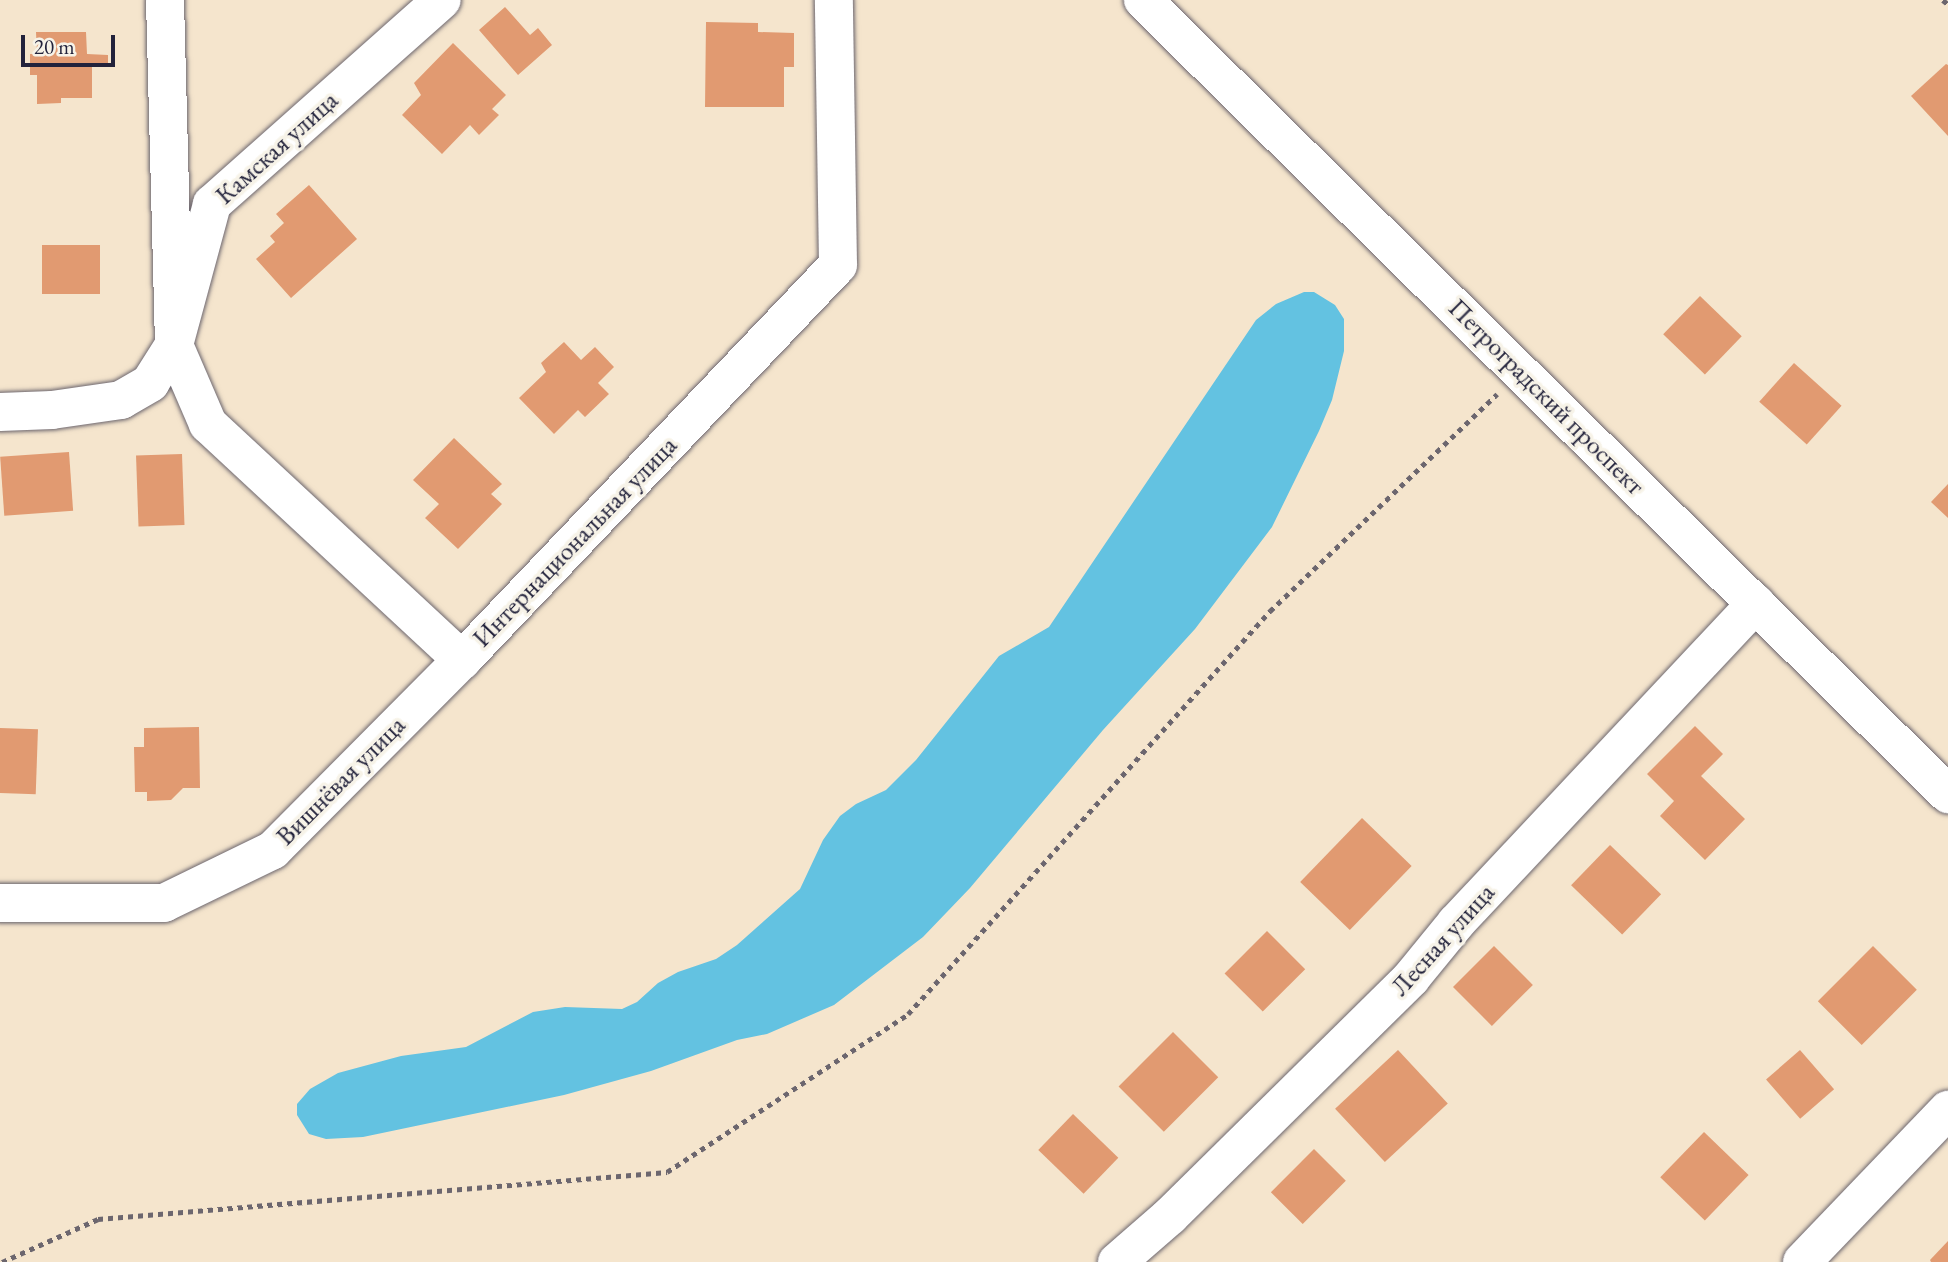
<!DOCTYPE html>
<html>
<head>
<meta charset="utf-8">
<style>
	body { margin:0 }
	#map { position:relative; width:1948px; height:1262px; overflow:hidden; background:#f5e5cd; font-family:"EB Garamond",serif }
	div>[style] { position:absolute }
	.water>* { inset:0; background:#63c2e1 }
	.building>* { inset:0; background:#e19a71; transform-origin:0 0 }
	.path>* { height:4.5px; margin-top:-2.25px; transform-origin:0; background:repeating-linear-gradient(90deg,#6c666e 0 5px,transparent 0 10px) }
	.roads { filter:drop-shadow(0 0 2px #6c666e) drop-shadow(0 0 2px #6c666e) }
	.minor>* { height:38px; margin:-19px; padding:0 19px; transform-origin:19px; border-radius:19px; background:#fff }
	span { translate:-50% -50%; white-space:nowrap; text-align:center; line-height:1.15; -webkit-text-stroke:7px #f7f3e8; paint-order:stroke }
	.street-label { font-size:26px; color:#22223b }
	.scale { position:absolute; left:21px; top:35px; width:94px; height:32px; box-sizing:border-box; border:4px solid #22223b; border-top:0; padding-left:9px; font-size:21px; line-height:24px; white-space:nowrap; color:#22223b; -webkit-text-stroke:5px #f7f3e8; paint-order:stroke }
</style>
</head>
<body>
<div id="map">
	<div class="water">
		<i style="clip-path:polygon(1304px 292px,1314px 292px,1335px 305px,1344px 319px,1344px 351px,1332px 400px,1319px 431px,1272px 527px,1195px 629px,1103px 730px,970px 888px,923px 937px,834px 1005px,767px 1034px,737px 1040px,651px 1071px,564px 1095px,363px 1137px,326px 1139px,309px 1134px,297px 1115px,297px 1104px,310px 1089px,338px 1073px,401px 1056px,466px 1047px,533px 1012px,565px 1007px,622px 1009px,637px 1002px,658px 983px,678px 972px,716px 959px,737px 945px,800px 889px,823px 840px,840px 816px,856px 804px,886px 790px,916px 760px,999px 656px,1049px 627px,1256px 320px,1276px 304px)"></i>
	</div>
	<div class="building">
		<i style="clip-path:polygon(505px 7px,530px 35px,538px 28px,552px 45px,518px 75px,479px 30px)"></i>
		<i style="clip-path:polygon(706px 22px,758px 23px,758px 32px,794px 33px,794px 67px,784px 67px,784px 107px,705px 107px)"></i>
		<i style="clip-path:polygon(36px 32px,86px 32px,87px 54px,108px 55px,108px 66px,92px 66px,92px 98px,61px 98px,61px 103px,37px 104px,37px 75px,30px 75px,30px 54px,37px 54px)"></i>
		<i style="clip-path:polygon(453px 43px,506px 95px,492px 109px,499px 115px,479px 135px,470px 125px,442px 154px,402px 115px,421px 95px,414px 83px)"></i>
		<i style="clip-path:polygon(1946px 64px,1948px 65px,1948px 136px,1911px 96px)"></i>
		<i style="clip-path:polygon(309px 185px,357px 239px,291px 298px,256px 259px,275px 242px,270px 236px,284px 223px,276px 214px)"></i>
		<i style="left:42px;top:245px;width:58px;height:49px"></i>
		<i style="left:1700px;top:296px;width:58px;height:53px;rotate:44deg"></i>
		<i style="clip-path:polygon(564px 342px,581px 360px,595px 347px,614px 367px,598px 383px,609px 394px,585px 417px,578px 410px,554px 434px,519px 398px,546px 372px,541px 363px)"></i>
		<i style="left:1794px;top:363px;width:64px;height:52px;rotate:42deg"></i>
		<i style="clip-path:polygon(454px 438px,502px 484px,491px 494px,502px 504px,458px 549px,425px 518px,439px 504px,413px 480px)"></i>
		<i style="left:69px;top:452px;width:59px;height:69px;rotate:86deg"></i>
		<i style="left:182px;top:454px;width:71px;height:46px;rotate:88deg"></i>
		<i style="clip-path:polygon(1948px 484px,1948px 518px,1931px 502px)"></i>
		<i style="clip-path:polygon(1695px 726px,1723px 754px,1701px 776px,1745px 819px,1705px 860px,1660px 816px,1674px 801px,1647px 774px)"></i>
		<i style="clip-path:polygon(199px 727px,200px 788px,183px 788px,171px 800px,147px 801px,147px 792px,135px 792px,134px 747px,144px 747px,144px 728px)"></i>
		<i style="left:0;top:728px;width:38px;height:65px;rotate:2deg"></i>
		<i style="left:1362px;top:818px;width:69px;height:89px;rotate:44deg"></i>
		<i style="left:1610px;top:845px;width:71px;height:56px;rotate:44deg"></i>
		<i style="left:1267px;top:931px;width:54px;height:60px;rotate:45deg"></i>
		<i style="left:1494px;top:946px;width:55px;height:58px;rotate:45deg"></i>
		<i style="left:1873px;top:946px;width:62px;height:78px;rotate:45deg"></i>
		<i style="left:1173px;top:1032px;width:64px;height:77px;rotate:45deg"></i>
		<i style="left:1398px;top:1050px;width:73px;height:86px;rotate:47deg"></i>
		<i style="left:1800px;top:1050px;width:52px;height:45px;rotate:49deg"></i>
		<i style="left:1073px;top:1114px;width:63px;height:50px;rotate:44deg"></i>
		<i style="left:1704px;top:1132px;width:62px;height:63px;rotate:44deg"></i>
		<i style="left:1314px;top:1149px;width:45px;height:61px;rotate:45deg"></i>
		<i style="clip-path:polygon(1948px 1241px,1948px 1262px,1931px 1262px,1930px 1260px)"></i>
	</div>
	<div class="path">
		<i style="left:1943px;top:0;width:6px;rotate:39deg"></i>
		<i style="left:2px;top:1262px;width:105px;rotate:-24.1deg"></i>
		<i style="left:98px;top:1219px;width:571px;rotate:-4.72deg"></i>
		<i style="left:667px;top:1172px;width:288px;rotate:-33.2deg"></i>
		<i style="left:908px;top:1014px;width:542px;rotate:-48.07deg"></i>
		<i style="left:1270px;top:611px;width:314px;rotate:-43.7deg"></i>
	</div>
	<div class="roads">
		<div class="minor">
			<i style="left:165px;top:0;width:345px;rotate:88.5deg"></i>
			<i style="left:174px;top:345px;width:86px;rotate:66.7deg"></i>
			<i style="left:208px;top:424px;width:347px;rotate:42.9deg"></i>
			<i style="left:462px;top:660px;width:545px;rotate:-46.41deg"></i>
			<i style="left:838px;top:265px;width:265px;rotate:-90.9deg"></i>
			<i style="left:1143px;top:0;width:1131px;rotate:44.61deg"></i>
			<i style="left:0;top:412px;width:52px;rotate:-2.2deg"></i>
			<i style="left:52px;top:410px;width:70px;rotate:-8.2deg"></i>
			<i style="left:121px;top:400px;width:34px;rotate:-30deg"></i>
			<i style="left:150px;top:383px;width:45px;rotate:-57.7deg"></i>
			<i style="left:174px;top:345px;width:146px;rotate:-74.9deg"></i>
			<i style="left:212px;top:204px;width:307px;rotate:-41.6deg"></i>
			<i style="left:0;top:903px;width:164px"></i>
			<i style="left:164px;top:903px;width:121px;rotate:-25.9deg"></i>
			<i style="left:273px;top:850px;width:268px;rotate:-45.2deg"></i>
			<i style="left:1117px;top:1262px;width:70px;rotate:-41deg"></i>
			<i style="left:1170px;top:1216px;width:339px;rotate:-44.6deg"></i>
			<i style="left:1411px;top:978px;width:71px;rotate:-50.7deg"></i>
			<i style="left:1456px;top:923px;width:438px;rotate:-46.8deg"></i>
			<i style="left:1802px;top:1262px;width:211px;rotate:-46.2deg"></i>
		</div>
	</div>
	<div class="street-label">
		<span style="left:277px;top:148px;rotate:-42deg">Камская улица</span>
		<span style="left:1546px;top:397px;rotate:45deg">Петроградский проспект</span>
		<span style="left:575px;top:542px;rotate:-46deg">Интернациональная улица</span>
		<span style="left:341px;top:781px;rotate:-45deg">Вишнёвая улица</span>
		<span style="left:1443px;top:940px;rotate:-48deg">Лесная улица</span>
	</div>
	<div class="scale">20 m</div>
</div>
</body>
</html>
